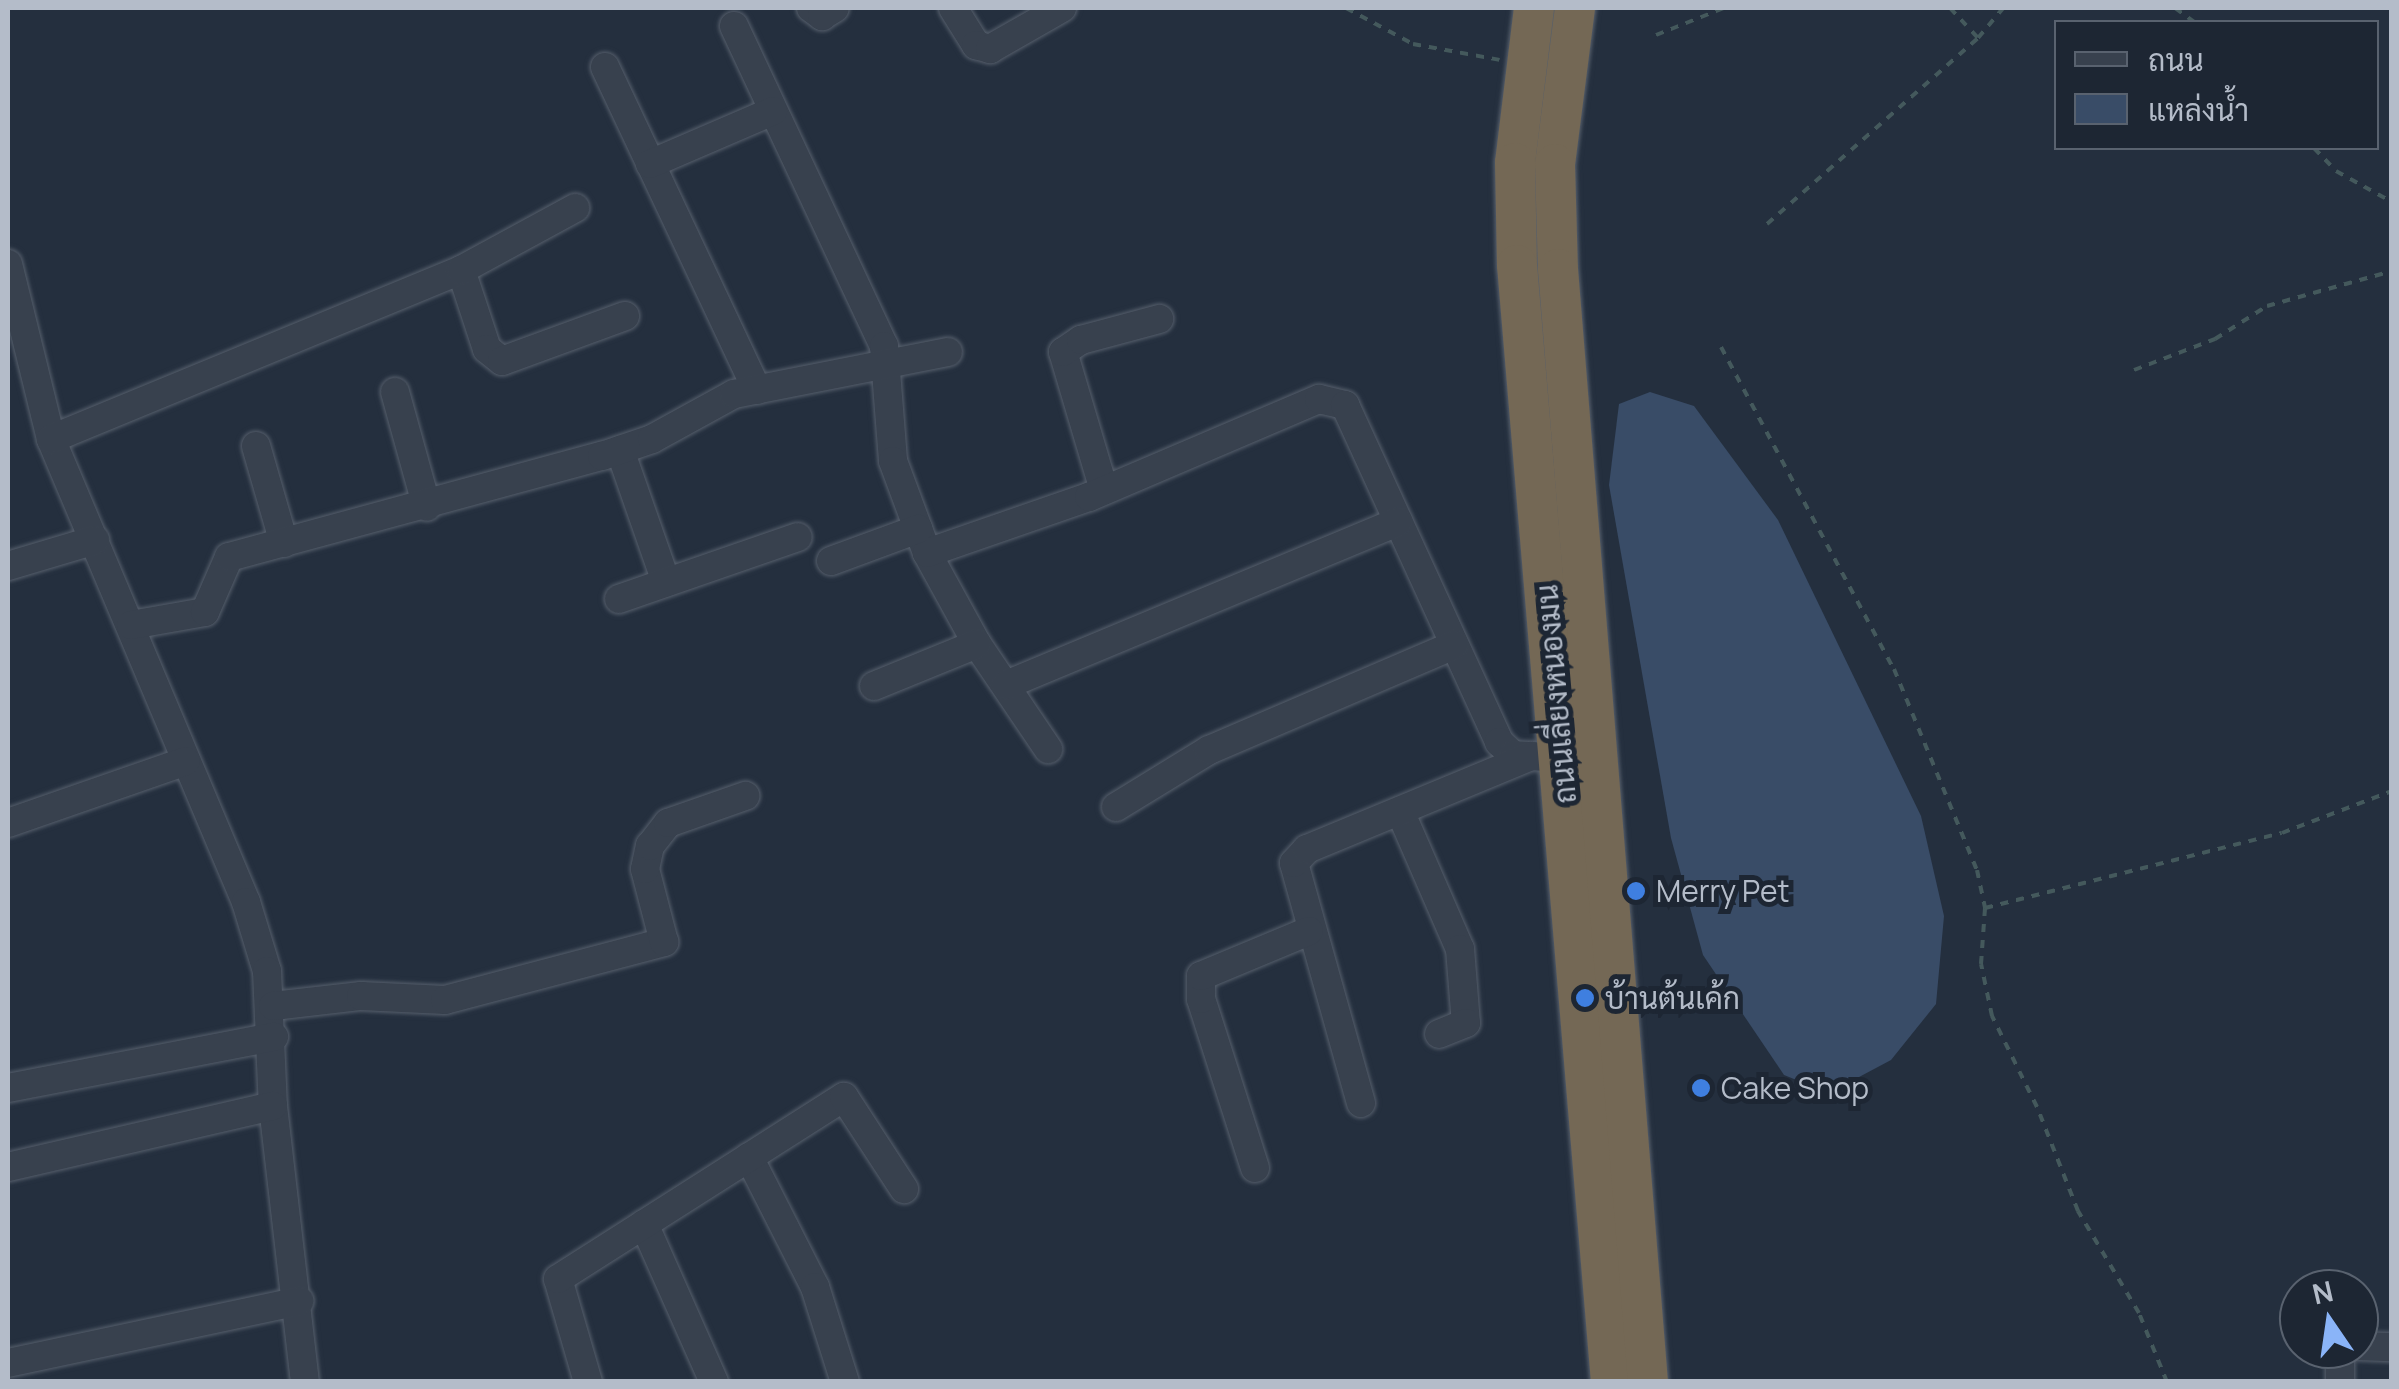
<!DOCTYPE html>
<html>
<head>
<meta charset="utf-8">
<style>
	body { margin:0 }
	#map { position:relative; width:2399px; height:1389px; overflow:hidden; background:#242f3e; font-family:Manrope,Sarabun,sans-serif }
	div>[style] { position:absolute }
	.water>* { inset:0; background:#394c67 }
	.path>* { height:4px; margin-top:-2px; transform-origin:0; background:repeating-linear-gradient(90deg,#44595c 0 8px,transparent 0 16px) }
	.roads { filter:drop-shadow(0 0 2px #565f6c) drop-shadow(0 0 2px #565f6c) }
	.minor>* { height:28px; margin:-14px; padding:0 14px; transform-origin:14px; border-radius:14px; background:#38414e }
	.highway>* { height:40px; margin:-20px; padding:0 20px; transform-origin:20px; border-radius:20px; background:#746855 }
	.dots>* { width:28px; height:28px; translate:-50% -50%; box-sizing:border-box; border:5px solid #1d2633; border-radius:50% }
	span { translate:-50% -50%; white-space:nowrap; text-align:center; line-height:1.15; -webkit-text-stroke:10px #1d2633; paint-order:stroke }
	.street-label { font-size:30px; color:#b4bcc9 }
	.poi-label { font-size:30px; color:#b4bcc9 }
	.left { translate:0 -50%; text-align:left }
	.frame { position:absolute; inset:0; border:10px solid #b4bcc9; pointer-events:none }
	.legend { position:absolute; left:2054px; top:20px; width:325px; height:130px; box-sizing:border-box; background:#1d2633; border:2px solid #59626f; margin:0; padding:12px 18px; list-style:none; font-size:30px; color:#b4bcc9 }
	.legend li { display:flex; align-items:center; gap:20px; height:50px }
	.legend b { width:50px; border:2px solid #59626f }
	.north { position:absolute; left:2279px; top:1269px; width:100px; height:100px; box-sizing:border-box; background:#1d2633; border:2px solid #59626f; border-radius:50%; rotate:347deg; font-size:28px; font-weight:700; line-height:40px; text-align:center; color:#b4bcc9 }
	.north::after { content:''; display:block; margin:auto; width:35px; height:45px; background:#8ab4f8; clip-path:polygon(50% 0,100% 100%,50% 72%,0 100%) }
</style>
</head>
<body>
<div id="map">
	<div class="water">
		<i style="clip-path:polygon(1650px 392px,1694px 406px,1778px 520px,1921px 816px,1944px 916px,1936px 1004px,1891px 1060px,1829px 1093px,1784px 1075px,1703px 955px,1671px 838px,1609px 485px,1619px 404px)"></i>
	</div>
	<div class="path">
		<i style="left:1346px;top:8px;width:76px;rotate:28.2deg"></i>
		<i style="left:1413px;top:44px;width:88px;rotate:10.4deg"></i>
		<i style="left:1950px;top:8px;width:41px;rotate:47deg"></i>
		<i style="left:1978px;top:38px;width:39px;rotate:-50deg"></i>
		<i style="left:2175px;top:8px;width:24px;rotate:36deg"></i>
		<i style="left:1656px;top:35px;width:73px;rotate:-21.7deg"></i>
		<i style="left:2314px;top:148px;width:32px;rotate:46deg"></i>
		<i style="left:2336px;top:171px;width:64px;rotate:29deg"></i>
		<i style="left:1767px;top:224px;width:281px;rotate:-41.4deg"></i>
		<i style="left:1721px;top:347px;width:366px;rotate:61.8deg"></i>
		<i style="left:1894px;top:669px;width:217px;rotate:67.6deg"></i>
		<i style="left:1977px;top:870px;width:39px;rotate:78deg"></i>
		<i style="left:2134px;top:370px;width:87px;rotate:-20.9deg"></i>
		<i style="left:2215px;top:339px;width:62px;rotate:-32.4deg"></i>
		<i style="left:2267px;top:306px;width:130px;rotate:-15.6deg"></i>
		<i style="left:2167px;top:1382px;width:74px;rotate:-112.1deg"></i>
		<i style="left:2139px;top:1313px;width:119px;rotate:-120.9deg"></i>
		<i style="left:2078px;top:1211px;width:112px;rotate:-111.5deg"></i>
		<i style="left:2037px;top:1107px;width:102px;rotate:-116.3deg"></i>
		<i style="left:1992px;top:1016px;width:53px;rotate:-101.9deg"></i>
		<i style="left:1981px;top:964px;width:56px;rotate:-85.9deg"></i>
		<i style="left:1985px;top:908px;width:306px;rotate:-14.2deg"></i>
		<i style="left:2282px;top:833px;width:118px;rotate:-20.9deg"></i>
	</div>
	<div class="roads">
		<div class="minor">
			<i style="left:811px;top:8px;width:14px;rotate:36deg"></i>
			<i style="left:822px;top:16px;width:15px;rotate:-32deg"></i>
			<i style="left:953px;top:8px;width:44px;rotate:58.1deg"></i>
			<i style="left:976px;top:45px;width:15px;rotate:16deg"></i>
			<i style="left:990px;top:49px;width:83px;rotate:-29.7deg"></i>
			<i style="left:734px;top:26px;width:353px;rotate:64.9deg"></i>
			<i style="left:884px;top:346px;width:115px;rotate:85.5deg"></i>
			<i style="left:893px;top:461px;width:98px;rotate:69.7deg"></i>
			<i style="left:927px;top:553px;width:104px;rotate:61.2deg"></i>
			<i style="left:977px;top:644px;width:127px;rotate:55.9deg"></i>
			<i style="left:605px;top:67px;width:357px;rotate:64.8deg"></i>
			<i style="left:650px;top:164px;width:134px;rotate:-23.3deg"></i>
			<i style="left:8px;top:264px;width:180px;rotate:76.2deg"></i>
			<i style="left:51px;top:439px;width:502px;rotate:67.16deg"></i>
			<i style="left:246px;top:902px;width:72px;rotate:73.1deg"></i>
			<i style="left:267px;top:971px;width:135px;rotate:87.5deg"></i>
			<i style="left:273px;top:1106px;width:278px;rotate:83.4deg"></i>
			<i style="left:461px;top:270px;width:83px;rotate:71.8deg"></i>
			<i style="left:487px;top:349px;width:19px;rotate:39deg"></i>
			<i style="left:502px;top:361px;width:131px;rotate:-20.1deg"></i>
			<i style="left:395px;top:392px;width:119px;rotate:74.5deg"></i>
			<i style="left:51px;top:439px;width:443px;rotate:-22.4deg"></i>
			<i style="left:461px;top:270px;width:130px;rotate:-28.5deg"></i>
			<i style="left:256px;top:446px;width:101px;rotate:73.9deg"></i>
			<i style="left:620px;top:450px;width:140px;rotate:70.8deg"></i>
			<i style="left:1104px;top:490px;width:144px;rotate:-106.5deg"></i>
			<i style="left:1063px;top:352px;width:22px;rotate:-34deg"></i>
			<i style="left:1081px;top:340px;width:81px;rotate:-15.1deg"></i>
			<i style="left:927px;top:553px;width:171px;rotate:-19.1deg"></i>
			<i style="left:1089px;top:497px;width:250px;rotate:-23.1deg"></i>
			<i style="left:1319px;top:399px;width:27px;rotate:13deg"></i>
			<i style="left:1345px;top:405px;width:371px;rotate:65.4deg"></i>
			<i style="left:1499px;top:742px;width:19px;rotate:43deg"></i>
			<i style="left:1513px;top:755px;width:50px;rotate:3.4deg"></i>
			<i style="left:831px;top:561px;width:93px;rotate:-20.2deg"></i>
			<i style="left:8px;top:566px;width:91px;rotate:-16.6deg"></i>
			<i style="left:619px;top:599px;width:189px;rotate:-19.1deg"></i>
			<i style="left:131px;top:625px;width:75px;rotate:-10deg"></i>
			<i style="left:205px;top:612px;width:60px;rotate:-66.4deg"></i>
			<i style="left:229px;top:557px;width:386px;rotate:-15.2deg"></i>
			<i style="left:602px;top:456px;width:53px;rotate:-18.8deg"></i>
			<i style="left:652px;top:439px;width:94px;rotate:-28.8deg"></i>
			<i style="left:734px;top:394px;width:218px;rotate:-11.1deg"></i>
			<i style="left:1006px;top:685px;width:425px;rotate:-22.6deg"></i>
			<i style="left:874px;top:686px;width:111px;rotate:-22.2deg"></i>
			<i style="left:1116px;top:807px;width:109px;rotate:-31.5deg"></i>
			<i style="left:1209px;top:750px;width:267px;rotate:-23.2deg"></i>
			<i style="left:1400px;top:811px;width:150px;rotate:66.5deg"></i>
			<i style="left:1460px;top:949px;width:74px;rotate:85.4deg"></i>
			<i style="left:1466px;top:1023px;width:29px;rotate:158deg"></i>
			<i style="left:8px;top:823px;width:188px;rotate:-19.2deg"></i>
			<i style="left:273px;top:1006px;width:89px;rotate:-6.5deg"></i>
			<i style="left:361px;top:996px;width:84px;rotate:2.7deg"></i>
			<i style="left:445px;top:1000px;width:227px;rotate:-14.8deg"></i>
			<i style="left:664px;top:942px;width:75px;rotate:-104.6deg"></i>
			<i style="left:645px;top:869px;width:24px;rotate:-78deg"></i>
			<i style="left:650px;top:846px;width:29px;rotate:-52deg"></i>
			<i style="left:668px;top:823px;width:82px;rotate:-19.3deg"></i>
			<i style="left:8px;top:1088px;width:271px;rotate:-10.9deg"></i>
			<i style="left:1361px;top:1103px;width:249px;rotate:-105.6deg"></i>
			<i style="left:1294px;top:863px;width:19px;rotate:-47deg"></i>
			<i style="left:1307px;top:849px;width:243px;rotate:-22.5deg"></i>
			<i style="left:749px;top:1157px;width:146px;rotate:63.1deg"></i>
			<i style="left:815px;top:1287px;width:100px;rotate:72.5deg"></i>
			<i style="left:8px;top:1167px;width:272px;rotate:-13deg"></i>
			<i style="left:1255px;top:1168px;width:177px;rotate:-107.7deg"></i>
			<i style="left:1201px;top:999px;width:23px;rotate:-90deg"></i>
			<i style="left:1201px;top:976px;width:117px;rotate:-22.6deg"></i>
			<i style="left:644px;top:1224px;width:173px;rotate:66.1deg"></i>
			<i style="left:2359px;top:1346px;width:33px;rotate:2deg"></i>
			<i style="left:8px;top:1363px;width:298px;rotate:-12deg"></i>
			<i style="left:588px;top:1382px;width:107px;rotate:-106.2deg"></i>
			<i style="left:558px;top:1279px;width:339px;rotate:-32.5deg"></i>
			<i style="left:844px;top:1097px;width:110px;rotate:56.9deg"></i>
			<i style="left:2340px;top:1382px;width:33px;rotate:-90deg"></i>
		</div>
		<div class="highway">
			<i style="left:1534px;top:8px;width:156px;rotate:97deg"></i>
			<i style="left:1515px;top:163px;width:102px;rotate:88.9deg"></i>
			<i style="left:1517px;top:265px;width:1121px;rotate:85.19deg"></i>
			<i style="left:1575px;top:8px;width:157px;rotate:97.3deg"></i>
			<i style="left:1555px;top:164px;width:105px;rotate:88.4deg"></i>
			<i style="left:1558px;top:269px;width:1117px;rotate:85.38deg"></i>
		</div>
	</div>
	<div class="dots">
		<i style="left:1636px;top:891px;background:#3f7fe0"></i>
		<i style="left:1585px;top:998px;background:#3f7fe0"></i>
		<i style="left:1701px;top:1088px;background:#3f7fe0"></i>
	</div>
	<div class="street-label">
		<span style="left:1556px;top:694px;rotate:-95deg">ถนนเลี่ยงหนองมน</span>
	</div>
	<div class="poi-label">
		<span class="left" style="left:1656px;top:891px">Merry Pet</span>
		<span class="left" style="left:1605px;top:998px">บ้านต้นเค้ก</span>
		<span class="left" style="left:1721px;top:1088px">Cake Shop</span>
	</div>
	<div class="frame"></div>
	<ul class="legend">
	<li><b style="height:12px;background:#38414e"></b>ถนน</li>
	<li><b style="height:28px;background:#394c67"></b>แหล่งน้ำ</li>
	</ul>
	<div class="north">N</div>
</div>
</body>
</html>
